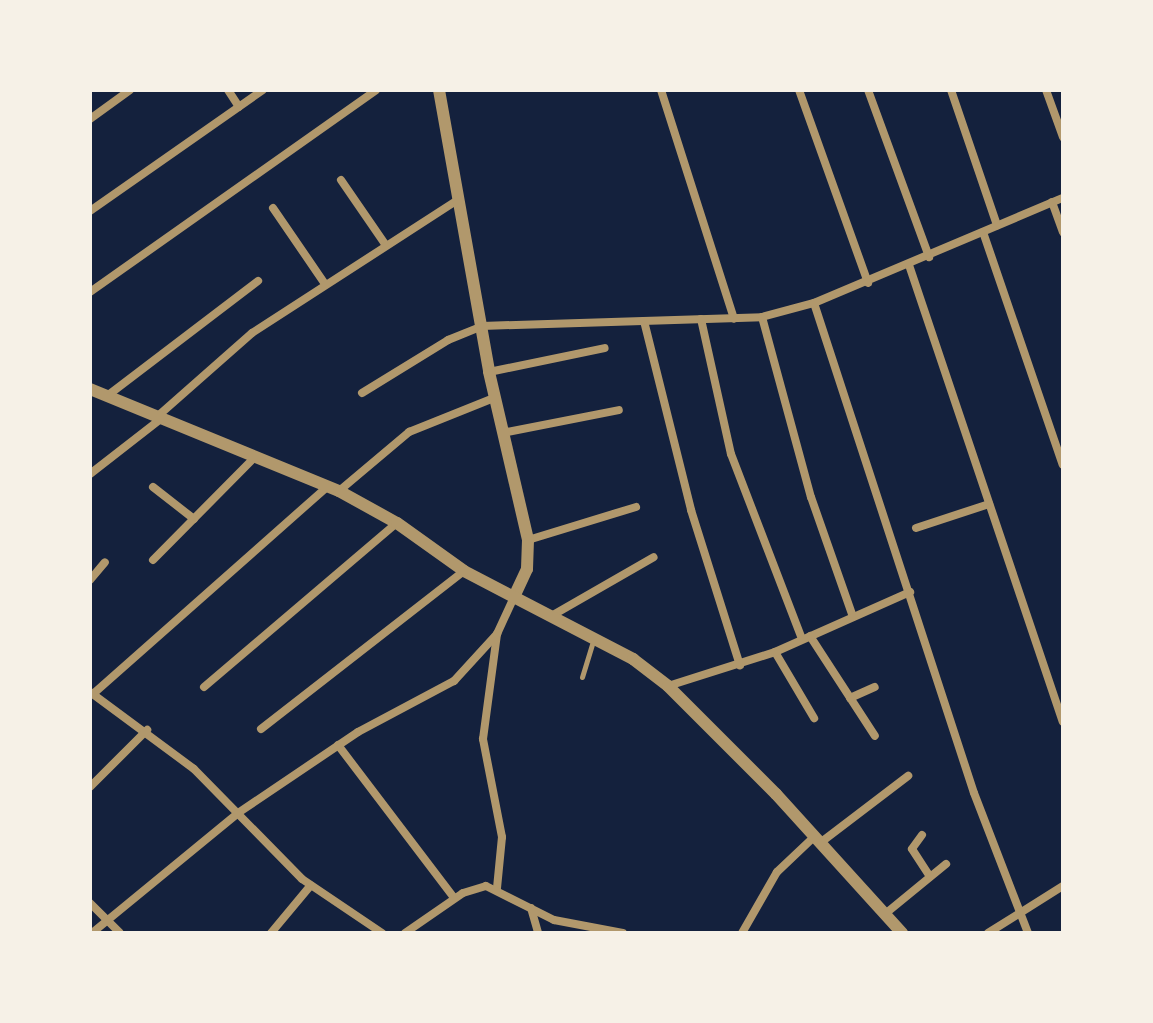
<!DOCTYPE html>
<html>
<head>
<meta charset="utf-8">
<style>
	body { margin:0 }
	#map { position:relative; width:1153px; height:1023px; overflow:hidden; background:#14213d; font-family:"Golos Text",sans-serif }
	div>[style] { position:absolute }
	.service>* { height:5px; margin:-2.5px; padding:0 2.5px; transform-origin:2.5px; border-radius:2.5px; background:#b1986c }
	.minor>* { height:8px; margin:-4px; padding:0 4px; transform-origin:4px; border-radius:4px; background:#b1986c }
	.tertiary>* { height:12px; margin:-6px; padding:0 6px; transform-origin:6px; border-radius:6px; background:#b1986c }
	span { translate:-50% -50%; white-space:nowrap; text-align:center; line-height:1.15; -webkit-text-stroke:7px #f6f1e7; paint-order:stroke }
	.frame { position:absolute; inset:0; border:92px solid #f6f1e7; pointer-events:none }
</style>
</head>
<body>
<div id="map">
	<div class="service">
		<i style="left:582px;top:677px;width:39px;rotate:-73deg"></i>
	</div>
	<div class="minor">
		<i style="left:228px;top:90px;width:20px;rotate:57deg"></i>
		<i style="left:661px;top:90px;width:240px;rotate:72.3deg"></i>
		<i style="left:799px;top:90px;width:205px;rotate:70.3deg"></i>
		<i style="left:868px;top:90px;width:178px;rotate:69.9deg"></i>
		<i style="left:951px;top:90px;width:143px;rotate:71.2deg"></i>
		<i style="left:1046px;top:90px;width:50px;rotate:70.1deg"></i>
		<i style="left:90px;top:119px;width:49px;rotate:-35.9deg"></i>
		<i style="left:341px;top:180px;width:78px;rotate:55.5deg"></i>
		<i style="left:1052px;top:202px;width:32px;rotate:70deg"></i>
		<i style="left:273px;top:208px;width:92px;rotate:55.6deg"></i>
		<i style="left:90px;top:211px;width:211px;rotate:-35deg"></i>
		<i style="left:983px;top:232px;width:246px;rotate:71.1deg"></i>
		<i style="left:909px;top:265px;width:482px;rotate:71.4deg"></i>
		<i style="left:90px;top:292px;width:350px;rotate:-35.2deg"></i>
		<i style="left:814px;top:303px;width:515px;rotate:71.92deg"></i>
		<i style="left:974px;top:793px;width:150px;rotate:68.9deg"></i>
		<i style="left:762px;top:317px;width:187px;rotate:74.8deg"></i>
		<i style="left:811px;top:497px;width:127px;rotate:70.7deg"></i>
		<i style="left:701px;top:319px;width:138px;rotate:77.5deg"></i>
		<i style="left:731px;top:454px;width:198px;rotate:69deg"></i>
		<i style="left:644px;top:321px;width:195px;rotate:76deg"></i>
		<i style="left:691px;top:510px;width:163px;rotate:72.5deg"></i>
		<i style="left:489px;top:372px;width:118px;rotate:-11.7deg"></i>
		<i style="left:362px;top:393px;width:101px;rotate:-31.6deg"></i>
		<i style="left:448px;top:340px;width:37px;rotate:-22deg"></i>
		<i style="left:482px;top:326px;width:280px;rotate:-1.8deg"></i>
		<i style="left:762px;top:317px;width:54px;rotate:-15.1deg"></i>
		<i style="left:814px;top:303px;width:270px;rotate:-22.9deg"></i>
		<i style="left:107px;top:396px;width:190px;rotate:-37.3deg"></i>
		<i style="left:159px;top:415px;width:124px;rotate:-41.4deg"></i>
		<i style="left:252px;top:333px;width:243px;rotate:-32.9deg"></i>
		<i style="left:502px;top:433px;width:119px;rotate:-11.1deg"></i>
		<i style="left:90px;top:474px;width:91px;rotate:-37.9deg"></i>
		<i style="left:153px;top:487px;width:52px;rotate:38deg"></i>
		<i style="left:339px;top:491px;width:92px;rotate:-40.1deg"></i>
		<i style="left:409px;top:432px;width:92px;rotate:-21.8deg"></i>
		<i style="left:916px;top:528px;width:77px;rotate:-18.2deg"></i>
		<i style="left:528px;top:540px;width:113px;rotate:-17deg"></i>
		<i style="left:153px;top:560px;width:146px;rotate:-45.3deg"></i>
		<i style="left:90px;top:580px;width:23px;rotate:-50deg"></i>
		<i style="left:553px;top:615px;width:116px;rotate:-29.9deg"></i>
		<i style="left:810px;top:636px;width:119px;rotate:57deg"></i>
		<i style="left:775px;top:652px;width:77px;rotate:59.4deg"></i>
		<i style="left:668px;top:686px;width:112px;rotate:-17.6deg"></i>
		<i style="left:775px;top:652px;width:148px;rotate:-24deg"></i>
		<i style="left:204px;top:687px;width:253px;rotate:-40.4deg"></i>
		<i style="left:90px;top:692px;width:129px;rotate:36.5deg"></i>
		<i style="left:194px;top:769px;width:154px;rotate:45.5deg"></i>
		<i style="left:302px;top:879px;width:97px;rotate:34deg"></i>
		<i style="left:93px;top:694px;width:314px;rotate:-41.5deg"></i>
		<i style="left:850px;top:698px;width:27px;rotate:-24deg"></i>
		<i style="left:261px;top:729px;width:257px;rotate:-37.9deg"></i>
		<i style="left:338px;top:745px;width:192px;rotate:52.8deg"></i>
		<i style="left:90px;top:787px;width:81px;rotate:-45deg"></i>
		<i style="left:922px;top:835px;width:17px;rotate:126deg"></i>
		<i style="left:912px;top:849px;width:33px;rotate:57deg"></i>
		<i style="left:820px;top:843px;width:111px;rotate:-37.3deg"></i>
		<i style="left:497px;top:888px;width:51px;rotate:-84.4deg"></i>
		<i style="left:502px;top:837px;width:100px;rotate:-101deg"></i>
		<i style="left:483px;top:739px;width:106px;rotate:-82.4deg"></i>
		<i style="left:90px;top:903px;width:42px;rotate:45deg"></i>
		<i style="left:531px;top:908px;width:26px;rotate:74deg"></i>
		<i style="left:885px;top:914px;width:79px;rotate:-39.3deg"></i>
		<i style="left:92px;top:933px;width:189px;rotate:-39.4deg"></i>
		<i style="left:238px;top:813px;width:145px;rotate:-34deg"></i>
		<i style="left:358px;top:732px;width:109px;rotate:-28deg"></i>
		<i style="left:454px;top:681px;width:64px;rotate:-47.5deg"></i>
		<i style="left:497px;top:634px;width:41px;rotate:-65.3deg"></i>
		<i style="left:271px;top:933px;width:62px;rotate:-50.2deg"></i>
		<i style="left:405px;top:933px;width:70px;rotate:-34.6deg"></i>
		<i style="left:463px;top:893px;width:24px;rotate:-17deg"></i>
		<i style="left:486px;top:886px;width:76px;rotate:26.6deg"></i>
		<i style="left:554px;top:920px;width:70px;rotate:10.7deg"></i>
		<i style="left:742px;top:933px;width:70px;rotate:-60.2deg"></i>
		<i style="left:777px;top:872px;width:51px;rotate:-43.4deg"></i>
		<i style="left:988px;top:933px;width:89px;rotate:-32.1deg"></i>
	</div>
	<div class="tertiary">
		<i style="left:439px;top:90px;width:286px;rotate:79.9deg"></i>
		<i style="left:489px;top:372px;width:172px;rotate:76.9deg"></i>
		<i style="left:528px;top:540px;width:29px;rotate:92deg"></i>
		<i style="left:527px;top:569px;width:31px;rotate:115deg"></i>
		<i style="left:90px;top:389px;width:269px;rotate:22.3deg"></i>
		<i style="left:339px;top:491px;width:66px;rotate:28.9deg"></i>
		<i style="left:397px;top:523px;width:82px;rotate:35.6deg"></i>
		<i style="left:464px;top:571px;width:191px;rotate:27.5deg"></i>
		<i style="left:633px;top:659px;width:44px;rotate:37.6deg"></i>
		<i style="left:668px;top:686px;width:153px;rotate:45deg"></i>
		<i style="left:776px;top:794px;width:188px;rotate:47.8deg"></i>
	</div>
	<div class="frame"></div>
</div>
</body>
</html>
